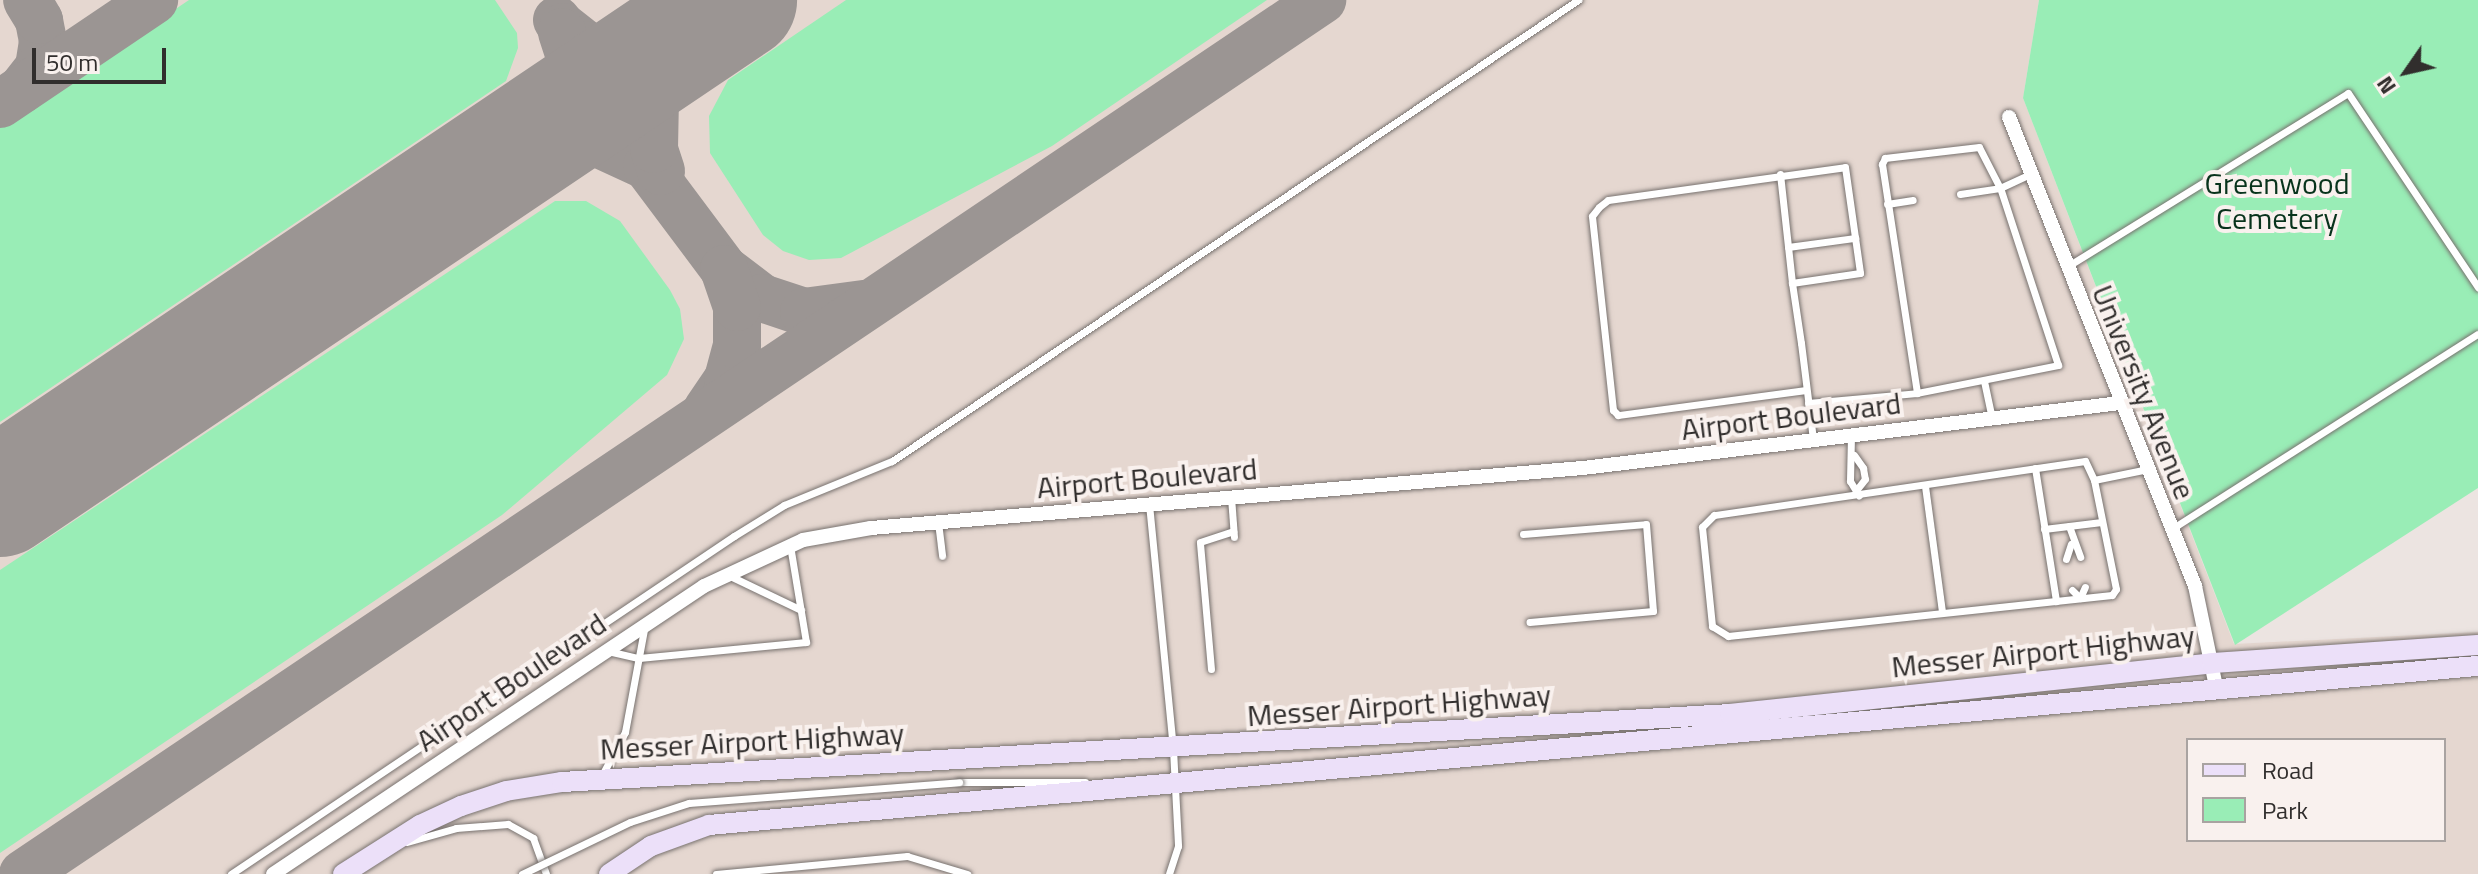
<!DOCTYPE html>
<html>
<head>
<meta charset="utf-8">
<style>
	body { margin:0 }
	#map { position:relative; width:2478px; height:874px; overflow:hidden; background:#ece4e1; font-family:"Titillium Web",sans-serif }
	div>[style] { position:absolute }
	.built>* { inset:0; background:#e5d7d0 }
	.green>* { inset:0; background:#99edb6 }
	.taxiway>* { height:48px; margin:-24px; padding:0 24px; transform-origin:24px; border-radius:24px; background:#9b9593 }
	.runway>* { height:120px; margin:-60px; padding:0 60px; transform-origin:60px; border-radius:60px; background:#9b9593 }
	.roads { filter:drop-shadow(0 0 2px #78726f) drop-shadow(0 0 2px #78726f) }
	.service>* { height:7px; margin:-3.5px; padding:0 3.5px; transform-origin:3.5px; border-radius:3.5px; background:#fff }
	.minor>* { height:14px; margin:-7px; padding:0 7px; transform-origin:7px; border-radius:7px; background:#fff }
	.secondary>* { height:20px; margin:-10px; padding:0 10px; transform-origin:10px; border-radius:10px; background:#ece0f9 }
	.bridges { filter:drop-shadow(0 0 2px #78726f) drop-shadow(0 0 2px #78726f) }
	.service-bridge>* { height:7px; margin:-3.5px; padding:0 3.5px; transform-origin:3.5px; border-radius:3.5px; background:#fff }
	span { translate:-50% -50%; white-space:nowrap; text-align:center; line-height:1.15; -webkit-text-stroke:8px #f9f1ee; paint-order:stroke }
	.park-label { font-size:30px; color:#08331c }
	.street-label { font-size:30px; color:#312e2d }
	.legend { position:absolute; left:2186px; top:738px; width:260px; height:104px; box-sizing:border-box; background:#f9f1ee; border:2px solid #a9a3a1; margin:0; padding:10px 14px; list-style:none; font-size:24px; color:#312e2d }
	.legend li { display:flex; align-items:center; gap:16px; height:40px }
	.legend b { width:40px; border:2px solid #a9a3a1 }
	.north { position:absolute; left:2366px; top:32px; width:80px; height:80px; -webkit-text-stroke:6px #f9f1ee; paint-order:stroke; rotate:236deg; font-size:22px; font-weight:700; line-height:32px; text-align:center; color:#312e2d }
	.north::after { content:''; display:block; margin:auto; width:28px; height:36px; background:#312e2d; clip-path:polygon(50% 0,100% 100%,50% 72%,0 100%) }
	.scale { position:absolute; left:32px; top:48px; width:134px; height:36px; box-sizing:border-box; border:4px solid #312e2d; border-top:0; padding-left:10px; font-size:24px; line-height:28px; white-space:nowrap; color:#312e2d; -webkit-text-stroke:6px #f9f1ee; paint-order:stroke }
</style>
</head>
<body>
<div id="map">
	<div class="built">
		<i style="clip-path:polygon(evenodd,0 0,2039px 0,2023px 98px,2234px 644px,2478px 632px,2478px 874px,0 874px,0 0,2188px 740px,2444px 740px,2444px 840px,2188px 840px,2188px 740px)"></i>
	</div>
	<div class="green">
		<i style="clip-path:polygon(189px 0,495px 0,517px 33px,518px 48px,506px 81px,0 422px,0 127px)"></i>
		<i style="clip-path:polygon(846px 0,1267px 0,1052px 146px,841px 258px,809px 260px,783px 251px,763px 235px,710px 153px,709px 116px,728px 80px)"></i>
		<i style="clip-path:polygon(2039px 0,2478px 0,2478px 488px,2235px 645px,2023px 98px)"></i>
		<i style="clip-path:polygon(555px 201px,586px 201px,620px 221px,670px 290px,680px 309px,684px 339px,667px 375px,502px 515px,0 853px,0 570px)"></i>
	</div>
	<div class="taxiway">
		<i style="left:557px;top:20px;width:180px;rotate:56.6deg"></i>
		<i style="left:563px;top:27px;width:29px;rotate:38deg"></i>
		<i style="left:586px;top:45px;width:22px;rotate:21deg"></i>
		<i style="left:607px;top:53px;width:53px;rotate:-1.1deg"></i>
		<i style="left:22px;top:89px;width:28px;rotate:-52deg"></i>
		<i style="left:39px;top:67px;width:26px;rotate:-81deg"></i>
		<i style="left:43px;top:41px;width:21px;rotate:-101deg"></i>
		<i style="left:39px;top:20px;width:23px;rotate:-121deg"></i>
		<i style="left:0;top:104px;width:186px;rotate:-34deg"></i>
		<i style="left:531px;top:139px;width:54px;rotate:-52.5deg"></i>
		<i style="left:564px;top:96px;width:39px;rotate:-81deg"></i>
		<i style="left:570px;top:57px;width:26px;rotate:-108deg"></i>
		<i style="left:523px;top:144px;width:74px;rotate:-0.8deg"></i>
		<i style="left:597px;top:143px;width:55px;rotate:24.7deg"></i>
		<i style="left:647px;top:166px;width:129px;rotate:53.2deg"></i>
		<i style="left:724px;top:269px;width:48px;rotate:37.3deg"></i>
		<i style="left:762px;top:298px;width:44px;rotate:18.4deg"></i>
		<i style="left:804px;top:312px;width:62px;rotate:-7.5deg"></i>
		<i style="left:661px;top:171px;width:23px;rotate:-108deg"></i>
		<i style="left:654px;top:149px;width:53px;rotate:-88.9deg"></i>
		<i style="left:655px;top:96px;width:52px;rotate:-63.9deg"></i>
		<i style="left:678px;top:49px;width:30px;rotate:-49deg"></i>
		<i style="left:707px;top:410px;width:37px;rotate:-56deg"></i>
		<i style="left:728px;top:379px;width:35px;rotate:-75deg"></i>
		<i style="left:737px;top:345px;width:38px;rotate:-90deg"></i>
		<i style="left:737px;top:307px;width:40px;rotate:-108.9deg"></i>
		<i style="left:23px;top:874px;width:1566px;rotate:-33.93deg"></i>
	</div>
	<div class="runway">
		<i style="left:0;top:497px;width:889px;rotate:-33.99deg"></i>
	</div>
	<div class="roads">
		<div class="service">
			<i style="left:1780px;top:174px;width:110px;rotate:83.7deg"></i>
			<i style="left:1960px;top:194px;width:40px;rotate:-8.5deg"></i>
			<i style="left:2000px;top:188px;width:46px;rotate:-117.1deg"></i>
			<i style="left:1979px;top:147px;width:95px;rotate:173.3deg"></i>
			<i style="left:1885px;top:158px;width:7px;rotate:117deg"></i>
			<i style="left:1882px;top:164px;width:232px;rotate:81.3deg"></i>
			<i style="left:1917px;top:393px;width:144px;rotate:-11.2deg"></i>
			<i style="left:2058px;top:365px;width:186px;rotate:-108.1deg"></i>
			<i style="left:2000px;top:188px;width:33px;rotate:-25deg"></i>
			<i style="left:1887px;top:204px;width:26px;rotate:-9deg"></i>
			<i style="left:1788px;top:247px;width:68px;rotate:-7.7deg"></i>
			<i style="left:2068px;top:266px;width:329px;rotate:-31.7deg"></i>
			<i style="left:2348px;top:93px;width:234px;rotate:56.2deg"></i>
			<i style="left:1984px;top:381px;width:38px;rotate:78deg"></i>
			<i style="left:1806px;top:390px;width:190px;rotate:172.4deg"></i>
			<i style="left:1618px;top:415px;width:7px;rotate:-135deg"></i>
			<i style="left:1613px;top:410px;width:195px;rotate:-96.2deg"></i>
			<i style="left:1592px;top:216px;width:11px;rotate:-52deg"></i>
			<i style="left:1599px;top:207px;width:11px;rotate:-38deg"></i>
			<i style="left:1608px;top:200px;width:239px;rotate:-7.9deg"></i>
			<i style="left:1845px;top:167px;width:107px;rotate:81.9deg"></i>
			<i style="left:1860px;top:273px;width:69px;rotate:171.6deg"></i>
			<i style="left:1792px;top:283px;width:61px;rotate:81.5deg"></i>
			<i style="left:1801px;top:343px;width:98px;rotate:82.9deg"></i>
			<i style="left:1808px;top:403px;width:109px;rotate:-5.2deg"></i>
			<i style="left:1851px;top:436px;width:45px;rotate:91.3deg"></i>
			<i style="left:1850px;top:481px;width:17px;rotate:59deg"></i>
			<i style="left:1854px;top:455px;width:16px;rotate:55deg"></i>
			<i style="left:1863px;top:468px;width:11px;rotate:80deg"></i>
			<i style="left:1865px;top:479px;width:11px;rotate:128deg"></i>
			<i style="left:2035px;top:468px;width:135px;rotate:81deg"></i>
			<i style="left:2094px;top:480px;width:21px;rotate:-115deg"></i>
			<i style="left:2085px;top:461px;width:375px;rotate:171.7deg"></i>
			<i style="left:1714px;top:515px;width:17px;rotate:135deg"></i>
			<i style="left:1702px;top:527px;width:100px;rotate:84.2deg"></i>
			<i style="left:1712px;top:626px;width:19px;rotate:32deg"></i>
			<i style="left:1728px;top:636px;width:386px;rotate:-6.1deg"></i>
			<i style="left:2112px;top:595px;width:7px;rotate:-56deg"></i>
			<i style="left:2116px;top:589px;width:111px;rotate:-101.4deg"></i>
			<i style="left:2094px;top:480px;width:55px;rotate:-11.5deg"></i>
			<i style="left:1925px;top:486px;width:127px;rotate:82.3deg"></i>
			<i style="left:1231px;top:497px;width:40px;rotate:85.7deg"></i>
			<i style="left:1149px;top:504px;width:246px;rotate:84.4deg"></i>
			<i style="left:1173px;top:749px;width:97px;rotate:87deg"></i>
			<i style="left:1178px;top:846px;width:29px;rotate:108deg"></i>
			<i style="left:938px;top:522px;width:34px;rotate:83deg"></i>
			<i style="left:2069px;top:526px;width:33px;rotate:70deg"></i>
			<i style="left:2173px;top:528px;width:361px;rotate:-32.5deg"></i>
			<i style="left:2044px;top:529px;width:58px;rotate:-6.9deg"></i>
			<i style="left:1523px;top:534px;width:123px;rotate:-4.6deg"></i>
			<i style="left:1646px;top:524px;width:87px;rotate:85.4deg"></i>
			<i style="left:1653px;top:611px;width:124px;rotate:174.9deg"></i>
			<i style="left:2066px;top:559px;width:16px;rotate:-72deg"></i>
			<i style="left:728px;top:575px;width:81px;rotate:25.6deg"></i>
			<i style="left:2072px;top:590px;width:11px;rotate:45deg"></i>
			<i style="left:2080px;top:598px;width:12px;rotate:-66deg"></i>
			<i style="left:612px;top:652px;width:28px;rotate:13deg"></i>
			<i style="left:639px;top:658px;width:168px;rotate:-5.5deg"></i>
			<i style="left:806px;top:642px;width:98px;rotate:-99.4deg"></i>
			<i style="left:1211px;top:669px;width:127px;rotate:-95deg"></i>
			<i style="left:1200px;top:542px;width:35px;rotate:-18deg"></i>
			<i style="left:601px;top:777px;width:51px;rotate:-61.9deg"></i>
			<i style="left:625px;top:732px;width:105px;rotate:-79.5deg"></i>
			<i style="left:959px;top:782px;width:126px"></i>
			<i style="left:407px;top:842px;width:51px;rotate:-15.9deg"></i>
			<i style="left:456px;top:828px;width:52px;rotate:-4.4deg"></i>
			<i style="left:508px;top:824px;width:29px;rotate:29deg"></i>
			<i style="left:533px;top:838px;width:38px;rotate:70deg"></i>
			<i style="left:231px;top:874px;width:606px;rotate:-33.9deg"></i>
			<i style="left:734px;top:536px;width:59px;rotate:-31.8deg"></i>
			<i style="left:784px;top:505px;width:117px;rotate:-22.2deg"></i>
			<i style="left:892px;top:461px;width:827px;rotate:-33.9deg"></i>
			<i style="left:716px;top:874px;width:192px;rotate:-5.4deg"></i>
			<i style="left:907px;top:856px;width:63px;rotate:16.7deg"></i>
		</div>
		<div class="minor">
			<i style="left:2009px;top:117px;width:505px;rotate:68.37deg"></i>
			<i style="left:2195px;top:586px;width:107px;rotate:78.2deg"></i>
			<i style="left:273px;top:874px;width:518px;rotate:-33.75deg"></i>
			<i style="left:704px;top:586px;width:109px;rotate:-24.9deg"></i>
			<i style="left:803px;top:540px;width:69px;rotate:-10deg"></i>
			<i style="left:871px;top:528px;width:715px;rotate:-4.82deg"></i>
			<i style="left:1583px;top:468px;width:541px;rotate:-6.9deg"></i>
		</div>
		<div class="secondary">
			<i style="left:343px;top:874px;width:91px;rotate:-32.5deg"></i>
			<i style="left:420px;top:825px;width:45px;rotate:-24.9deg"></i>
			<i style="left:461px;top:806px;width:47px;rotate:-18.4deg"></i>
			<i style="left:506px;top:791px;width:57px;rotate:-9.1deg"></i>
			<i style="left:562px;top:782px;width:1170px;rotate:-3.33deg"></i>
			<i style="left:1730px;top:714px;width:485px;rotate:-6deg"></i>
			<i style="left:2212px;top:663px;width:267px;rotate:-3.9deg"></i>
			<i style="left:609px;top:874px;width:50px;rotate:-33.7deg"></i>
			<i style="left:651px;top:846px;width:62px;rotate:-19.9deg"></i>
			<i style="left:709px;top:825px;width:1776px;rotate:-5.14deg"></i>
		</div>
	</div>
	<div class="bridges">
		<div class="service-bridge">
			<i style="left:522px;top:874px;width:120px;rotate:-25.7deg"></i>
			<i style="left:630px;top:822px;width:62px;rotate:-17.9deg"></i>
			<i style="left:689px;top:803px;width:271px;rotate:-4.4deg"></i>
		</div>
	</div>
	<div class="park-label">
		<span style="left:2277px;top:200px">Greenwood<br>Cemetery</span>
	</div>
	<div class="street-label">
		<span style="left:2144px;top:392px;rotate:68deg">University Avenue</span>
		<span style="left:1791px;top:416px;rotate:-7deg">Airport Boulevard</span>
		<span style="left:1147px;top:478px;rotate:-5deg">Airport Boulevard</span>
		<span style="left:2043px;top:651px;rotate:-6deg">Messer Airport Highway</span>
		<span style="left:511px;top:682px;rotate:-34deg">Airport Boulevard</span>
		<span style="left:1399px;top:705px;rotate:-4deg">Messer Airport Highway</span>
		<span style="left:752px;top:741px;rotate:-3deg">Messer Airport Highway</span>
	</div>
	<ul class="legend">
	<li><b style="height:10px;background:#ece0f9"></b>Road</li>
	<li><b style="height:22px;background:#99edb6"></b>Park</li>
	</ul>
	<div class="north">N</div>
	<div class="scale">50 m</div>
</div>
</body>
</html>
